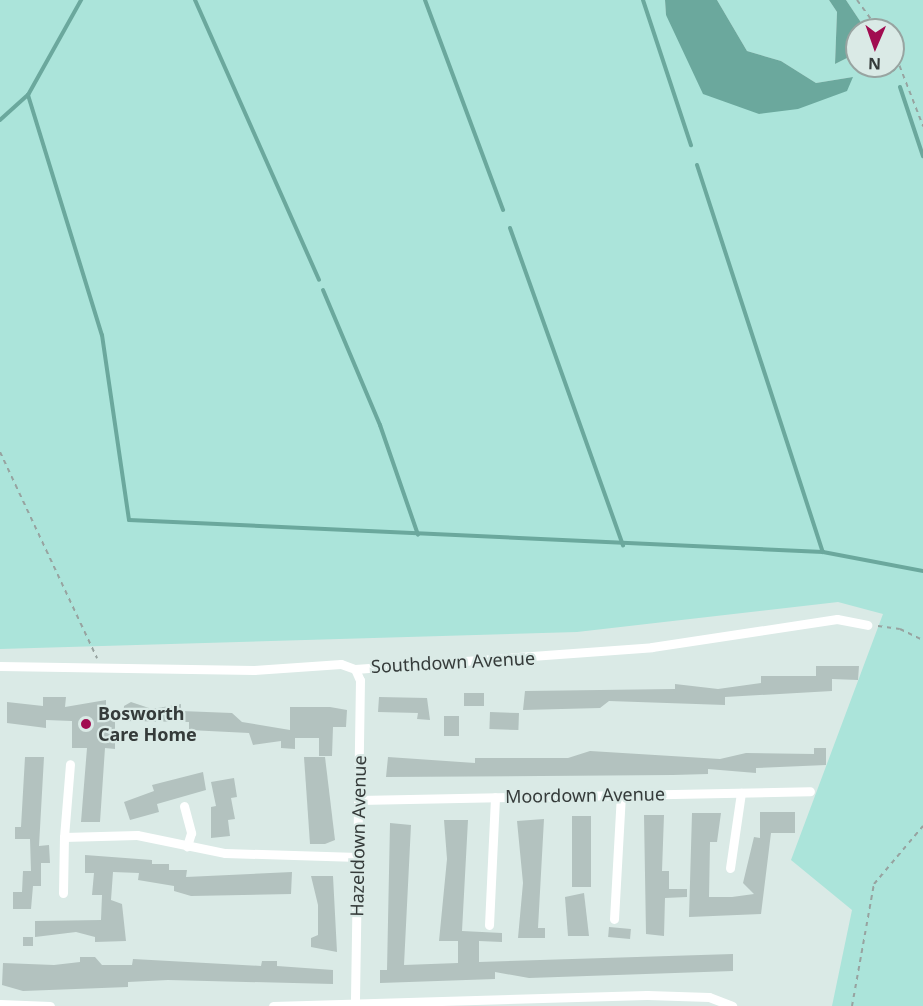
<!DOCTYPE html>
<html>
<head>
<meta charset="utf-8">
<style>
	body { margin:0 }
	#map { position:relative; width:923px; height:1006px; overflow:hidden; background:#daeae6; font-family:"Noto Sans",sans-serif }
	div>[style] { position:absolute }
	.green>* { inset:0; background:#abe4da }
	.water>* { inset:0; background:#6ba89d }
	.stream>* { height:4px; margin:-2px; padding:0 2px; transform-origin:2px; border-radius:2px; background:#6ba89d }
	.building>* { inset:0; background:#b3c2bf; transform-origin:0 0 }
	.path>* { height:2px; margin-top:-1px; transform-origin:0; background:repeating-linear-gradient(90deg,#97a3a0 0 4.5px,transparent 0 9px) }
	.minor>* { height:9px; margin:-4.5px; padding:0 4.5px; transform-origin:4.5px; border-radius:4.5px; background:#fff }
	.dots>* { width:16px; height:16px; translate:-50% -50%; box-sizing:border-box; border:3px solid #daeae6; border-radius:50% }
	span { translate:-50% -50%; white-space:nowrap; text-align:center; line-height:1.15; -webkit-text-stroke:4.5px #daeae6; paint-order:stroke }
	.street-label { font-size:18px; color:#353b3a }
	.poi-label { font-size:18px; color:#353b3a; font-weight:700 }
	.left { translate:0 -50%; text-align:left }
	.north { position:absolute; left:845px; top:18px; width:60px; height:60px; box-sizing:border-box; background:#daeae6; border:2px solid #98a4a1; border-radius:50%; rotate:182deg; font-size:16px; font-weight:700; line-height:24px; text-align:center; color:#353b3a }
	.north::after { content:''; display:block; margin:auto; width:21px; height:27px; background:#a10c50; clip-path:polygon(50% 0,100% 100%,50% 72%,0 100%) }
</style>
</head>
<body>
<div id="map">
	<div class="green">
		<i style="clip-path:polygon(0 0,665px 0,666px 15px,759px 114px,853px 77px,816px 83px,781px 61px,747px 51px,717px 0,829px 0,837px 12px,835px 64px,857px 53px,857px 66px,893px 66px,893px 30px,866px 30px,846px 0,923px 0,923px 1006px,832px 1006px,852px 910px,791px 860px,883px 614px,838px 602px,577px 632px,0 649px)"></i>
	</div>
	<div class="water">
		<i style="clip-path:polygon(665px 0,717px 0,747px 51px,781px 61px,816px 83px,853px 77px,847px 91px,798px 109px,759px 114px,703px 94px,666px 15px)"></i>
		<i style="clip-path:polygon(829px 0,846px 0,866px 30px,857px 30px,857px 53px,835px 64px,837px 12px)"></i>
	</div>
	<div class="stream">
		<i style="left:195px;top:0;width:306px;rotate:66.1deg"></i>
		<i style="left:425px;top:0;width:224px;rotate:69.6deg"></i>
		<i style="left:643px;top:0;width:153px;rotate:71.7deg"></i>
		<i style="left:891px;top:66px;width:4px;rotate:56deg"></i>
		<i style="left:900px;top:87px;width:73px;rotate:71.6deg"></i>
		<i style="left:28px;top:95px;width:251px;rotate:72.9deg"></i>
		<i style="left:102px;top:335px;width:187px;rotate:81.7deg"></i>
		<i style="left:129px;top:520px;width:695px;rotate:2.64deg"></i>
		<i style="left:823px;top:552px;width:102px;rotate:10.8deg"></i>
		<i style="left:0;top:120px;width:38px;rotate:-42deg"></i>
		<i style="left:28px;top:95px;width:109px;rotate:-60.8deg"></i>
		<i style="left:697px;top:165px;width:407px;rotate:72deg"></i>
		<i style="left:510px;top:228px;width:337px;rotate:70.4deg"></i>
		<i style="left:323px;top:290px;width:147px;rotate:67.1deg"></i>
		<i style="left:380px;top:425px;width:116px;rotate:70.9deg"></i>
	</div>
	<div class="building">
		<i style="clip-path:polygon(816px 666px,859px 666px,858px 680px,832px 679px,832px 691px,725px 697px,725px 705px,609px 701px,600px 708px,523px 710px,525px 691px,675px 689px,675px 684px,718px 689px,761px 683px,761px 676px,816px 676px)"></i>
		<i style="left:464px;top:693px;width:20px;height:13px"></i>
		<i style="clip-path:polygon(43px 697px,66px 697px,65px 707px,106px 700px,106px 719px,115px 719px,115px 749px,105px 748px,100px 822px,81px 822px,87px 748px,72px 748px,72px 721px,46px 720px,46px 728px,7px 723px,7px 702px,43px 706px)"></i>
		<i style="clip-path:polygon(379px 697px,427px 698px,430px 720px,417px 719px,418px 713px,378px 712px)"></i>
		<i style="clip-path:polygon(131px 702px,152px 709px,181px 704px,181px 711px,232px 713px,242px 722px,290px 730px,290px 707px,330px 707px,347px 710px,346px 727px,333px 727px,332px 756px,319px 756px,319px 738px,295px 738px,295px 749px,281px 748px,281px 741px,253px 745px,249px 733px,189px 730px,189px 722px,123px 721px,124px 706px)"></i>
		<i style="left:490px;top:712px;width:29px;height:17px;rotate:2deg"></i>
		<i style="left:444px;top:716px;width:15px;height:20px"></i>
		<i style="clip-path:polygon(814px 748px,826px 748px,826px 765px,756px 768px,756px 773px,708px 769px,708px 774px,673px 775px,386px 777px,388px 757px,475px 763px,475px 758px,568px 758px,590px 751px,720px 759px,746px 753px,814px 754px)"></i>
		<i style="clip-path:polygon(25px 757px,44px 757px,39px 846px,49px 845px,50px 863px,41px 863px,41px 886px,33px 886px,31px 909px,13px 909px,13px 892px,22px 892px,23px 871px,31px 871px,30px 839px,15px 839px,15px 827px,21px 827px)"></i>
		<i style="clip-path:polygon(304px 757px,325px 757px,335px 840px,325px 844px,310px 844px)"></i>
		<i style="clip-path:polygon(203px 772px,206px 790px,157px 804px,159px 812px,130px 820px,124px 802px,154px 791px,152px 785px)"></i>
		<i style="clip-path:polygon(234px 778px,237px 797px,231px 798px,235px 819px,228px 820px,230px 836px,211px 838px,211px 807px,216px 806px,211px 782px)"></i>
		<i style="clip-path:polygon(760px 812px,795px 812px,795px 833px,771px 833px,761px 914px,689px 917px,692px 813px,721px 813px,717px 842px,710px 842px,709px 897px,732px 897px,754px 894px,743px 883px,754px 837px,760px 838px)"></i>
		<i style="clip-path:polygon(644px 815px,664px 815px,662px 871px,669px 871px,669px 889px,687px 889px,687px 897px,665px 898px,664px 936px,646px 934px)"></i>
		<i style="left:572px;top:816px;width:19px;height:71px"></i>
		<i style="clip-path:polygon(544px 819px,538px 928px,545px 928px,545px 938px,518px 938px,523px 883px,517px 821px)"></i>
		<i style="clip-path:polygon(444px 820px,468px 820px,462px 931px,502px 933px,502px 942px,479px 941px,479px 962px,733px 954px,733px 971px,529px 978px,495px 972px,495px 979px,380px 983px,380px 970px,387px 970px,390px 823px,411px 825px,404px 965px,458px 963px,458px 941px,439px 941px,447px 859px)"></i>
		<i style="clip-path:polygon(85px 855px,152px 860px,152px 864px,169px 864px,169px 870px,187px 870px,186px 877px,292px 872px,291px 894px,191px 896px,174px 891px,174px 886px,138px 880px,139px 873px,113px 872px,111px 900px,122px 904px,126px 941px,95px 942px,95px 937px,76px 932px,35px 937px,35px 921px,101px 920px,102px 895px,92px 895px,94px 873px,85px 873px)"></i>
		<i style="clip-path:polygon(311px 876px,333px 876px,337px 952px,311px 947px,311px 938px,318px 935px,318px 905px)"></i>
		<i style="clip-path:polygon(584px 893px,589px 936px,568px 936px,565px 897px)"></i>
		<i style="left:609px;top:927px;width:22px;height:10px;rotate:5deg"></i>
		<i style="left:23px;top:937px;width:10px;height:9px"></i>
		<i style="clip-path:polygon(80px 957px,95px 957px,102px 965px,132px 965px,133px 959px,261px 966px,262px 961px,277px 961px,277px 966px,333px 970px,333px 984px,168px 980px,128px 982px,128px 987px,23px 991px,2px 985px,3px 963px,54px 965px,80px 962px)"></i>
	</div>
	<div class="path">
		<i style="left:857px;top:0;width:37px;rotate:54deg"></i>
		<i style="left:893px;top:49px;width:83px;rotate:68.7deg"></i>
		<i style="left:0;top:452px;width:228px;rotate:64.8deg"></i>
		<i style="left:878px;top:626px;width:22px;rotate:8deg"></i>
		<i style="left:900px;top:629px;width:25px;rotate:26deg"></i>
		<i style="left:852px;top:1006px;width:124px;rotate:-79.8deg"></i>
		<i style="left:874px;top:884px;width:76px;rotate:-49.8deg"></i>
	</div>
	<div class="minor">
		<i style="left:0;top:666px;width:254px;rotate:0.9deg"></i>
		<i style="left:254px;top:670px;width:87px;rotate:-3.9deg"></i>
		<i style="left:341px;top:664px;width:15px;rotate:20deg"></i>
		<i style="left:355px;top:669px;width:298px;rotate:-4.2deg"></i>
		<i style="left:652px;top:647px;width:187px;rotate:-8.6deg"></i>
		<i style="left:837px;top:619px;width:31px;rotate:11deg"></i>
		<i style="left:355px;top:669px;width:12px;rotate:66deg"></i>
		<i style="left:360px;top:680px;width:324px;rotate:90.9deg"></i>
		<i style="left:359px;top:800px;width:451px;rotate:-1.1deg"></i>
		<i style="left:184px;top:806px;width:28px;rotate:75deg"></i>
		<i style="left:191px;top:833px;width:14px;rotate:107deg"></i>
		<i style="left:64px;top:837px;width:73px;rotate:-85.3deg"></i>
		<i style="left:730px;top:868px;width:76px;rotate:-81.7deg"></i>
		<i style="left:63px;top:893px;width:56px;rotate:-89deg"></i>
		<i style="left:64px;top:837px;width:73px;rotate:-1.6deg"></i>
		<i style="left:137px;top:835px;width:90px;rotate:11.6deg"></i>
		<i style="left:225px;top:853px;width:133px;rotate:1.7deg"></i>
		<i style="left:614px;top:919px;width:124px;rotate:-86.8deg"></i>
		<i style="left:489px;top:925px;width:128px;rotate:-87.3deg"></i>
		<i style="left:0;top:1004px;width:50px;rotate:2.3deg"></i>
		<i style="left:273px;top:1006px;width:374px;rotate:-1.7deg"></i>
		<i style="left:647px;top:995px;width:62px;rotate:1.8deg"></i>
		<i style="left:709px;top:997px;width:25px;rotate:21deg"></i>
	</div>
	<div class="dots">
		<i style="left:86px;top:724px;background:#a10c50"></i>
	</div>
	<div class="street-label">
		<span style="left:453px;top:662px;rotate:-3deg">Southdown Avenue</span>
		<span style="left:585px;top:795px;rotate:-1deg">Moordown Avenue</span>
		<span style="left:358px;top:836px;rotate:-89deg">Hazeldown Avenue</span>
	</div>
	<div class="poi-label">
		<span class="left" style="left:98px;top:724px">Bosworth<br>Care Home</span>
	</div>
	<div class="north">N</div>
</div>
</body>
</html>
